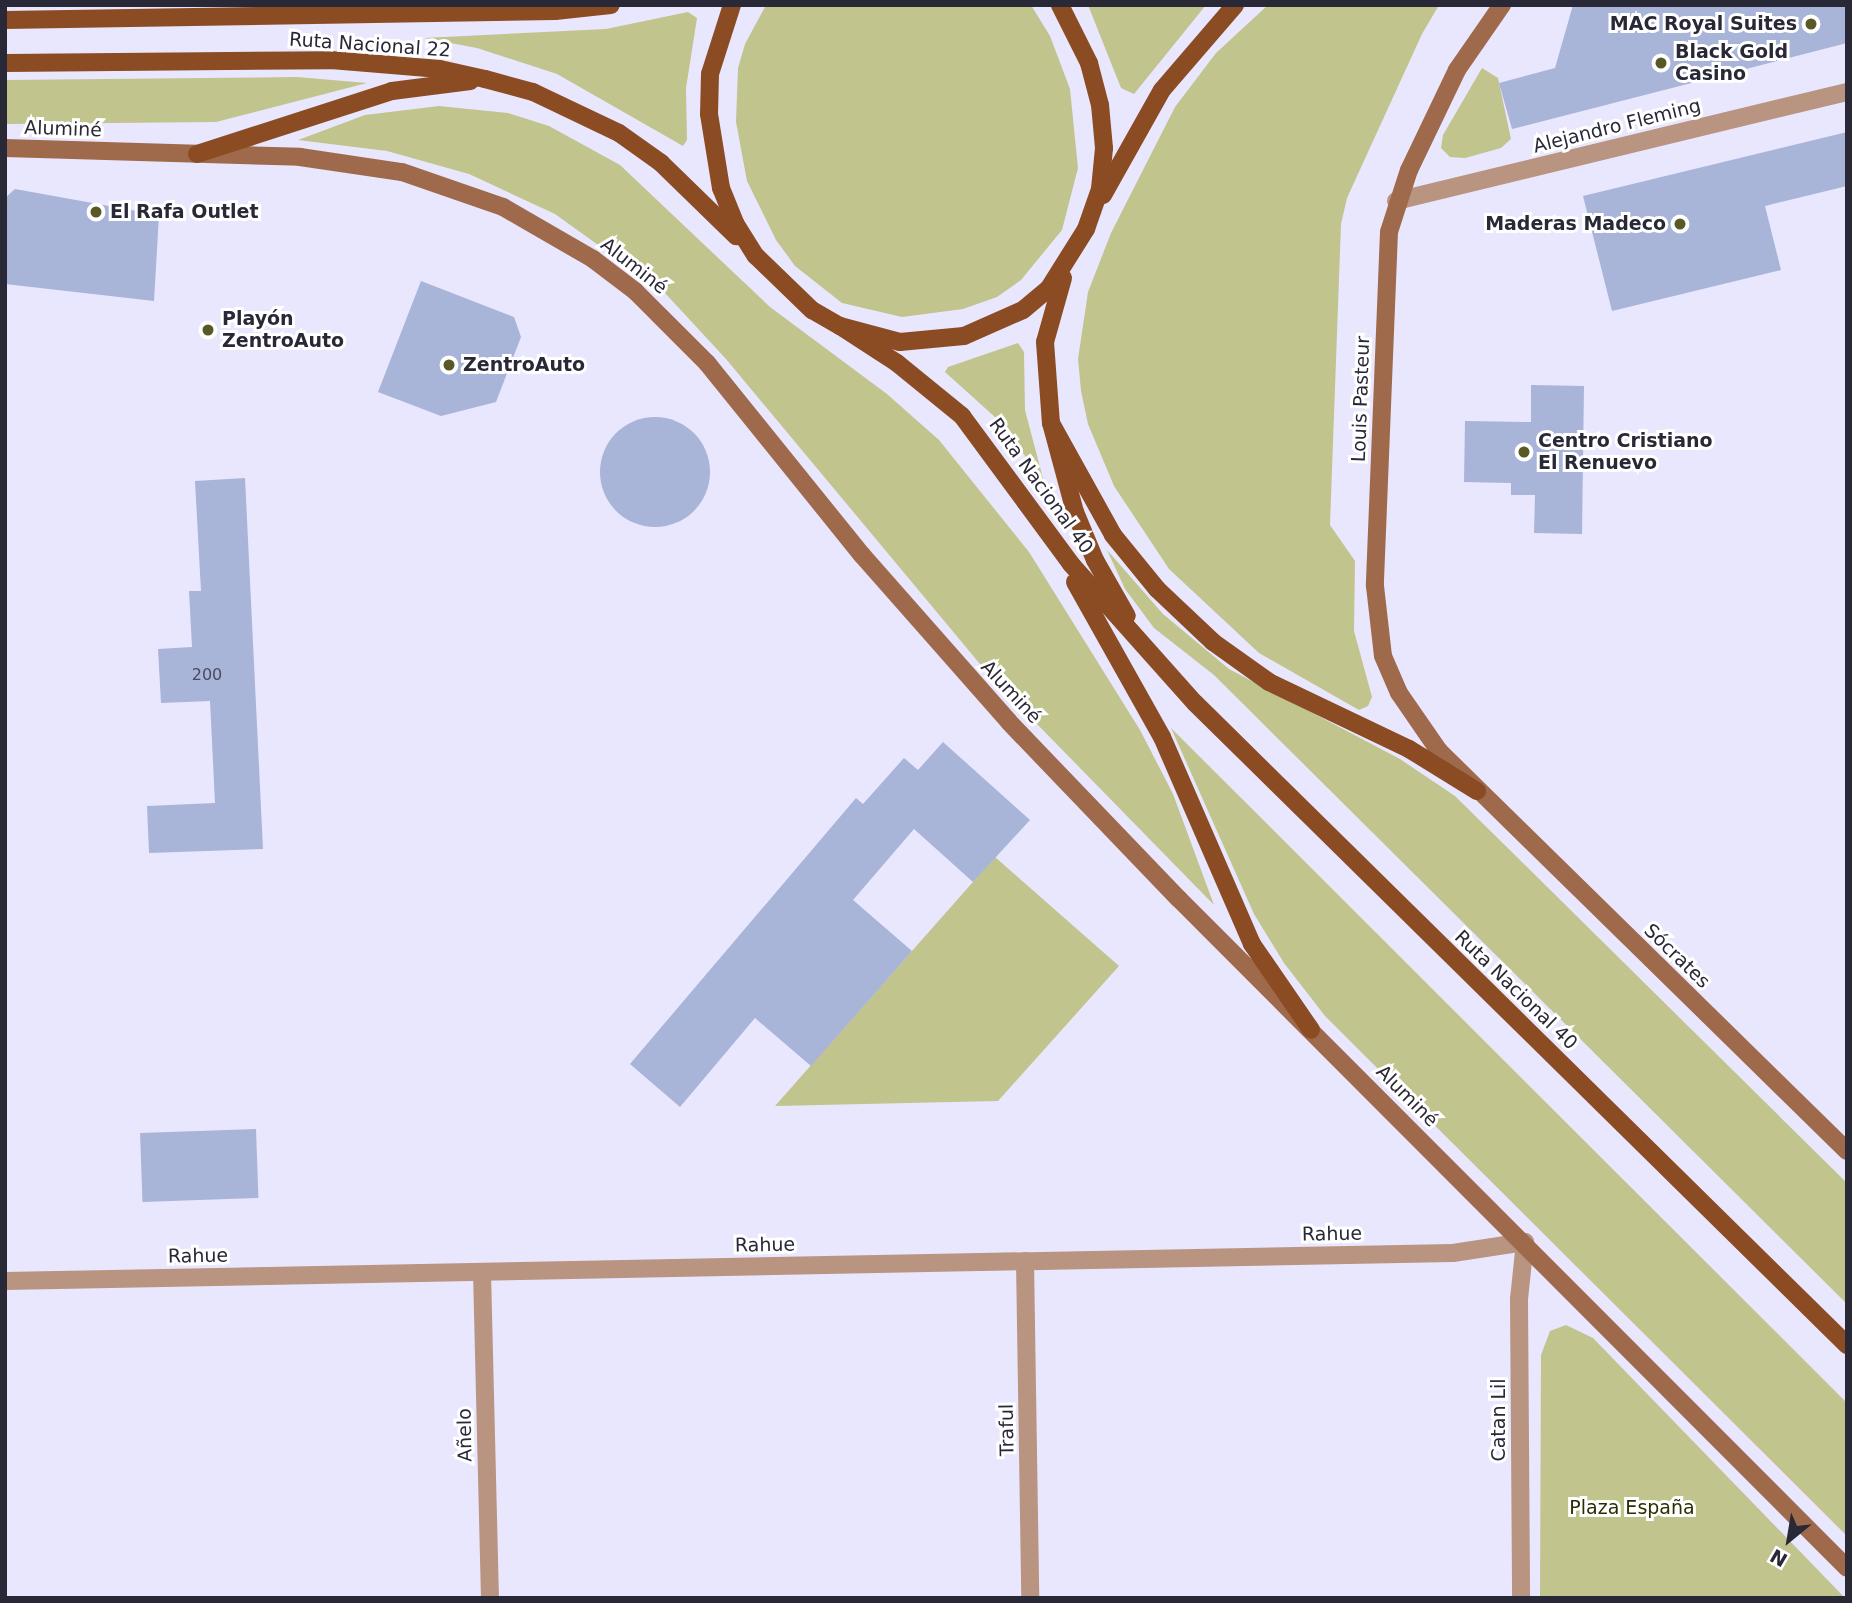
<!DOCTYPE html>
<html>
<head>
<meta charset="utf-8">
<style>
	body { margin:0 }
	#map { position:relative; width:1852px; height:1603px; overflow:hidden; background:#e9e7fe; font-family:"DejaVu Sans",sans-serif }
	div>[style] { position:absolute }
	.green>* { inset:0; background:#c1c48d }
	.building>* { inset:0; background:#a8b4d8; transform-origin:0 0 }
	.round { border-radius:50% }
	.street>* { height:18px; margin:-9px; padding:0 9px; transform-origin:9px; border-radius:9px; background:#b99480 }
	.secondary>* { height:18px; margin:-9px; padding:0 9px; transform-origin:9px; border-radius:9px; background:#9f6a4c }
	.primary>* { height:18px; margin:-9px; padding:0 9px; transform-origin:9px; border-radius:9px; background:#8b4c24 }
	.dots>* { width:19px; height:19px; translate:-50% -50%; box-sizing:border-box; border:4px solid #fff; border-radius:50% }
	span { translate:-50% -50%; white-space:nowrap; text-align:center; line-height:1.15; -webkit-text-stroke:6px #fff; paint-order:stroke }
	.number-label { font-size:16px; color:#494b5e }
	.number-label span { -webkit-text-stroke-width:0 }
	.poi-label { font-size:19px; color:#292836; font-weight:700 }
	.right { translate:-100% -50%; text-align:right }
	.left { translate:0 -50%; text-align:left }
	.street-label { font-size:19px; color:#292836 }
	.park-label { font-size:19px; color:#2d2d03 }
	.frame { position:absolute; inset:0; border:7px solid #292836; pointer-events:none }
	.north { position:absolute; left:1754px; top:1505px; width:70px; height:70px; -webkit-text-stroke:5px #fff; paint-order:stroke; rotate:210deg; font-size:19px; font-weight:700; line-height:28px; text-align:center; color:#292836 }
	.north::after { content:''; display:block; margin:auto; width:24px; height:32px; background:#292836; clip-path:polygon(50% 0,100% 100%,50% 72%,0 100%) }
</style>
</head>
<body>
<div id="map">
	<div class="green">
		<i style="clip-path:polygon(766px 5px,1031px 5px,1050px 36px,1070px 89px,1078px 168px,1062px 230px,1021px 280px,997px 297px,963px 309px,902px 317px,842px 303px,795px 266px,776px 240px,747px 181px,736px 122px,738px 68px,745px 44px)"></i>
		<i style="clip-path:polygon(1088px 5px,1206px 5px,1134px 94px,1121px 88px)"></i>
		<i style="clip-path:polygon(1268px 5px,1439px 5px,1422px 34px,1347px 198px,1341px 224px,1330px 525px,1355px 561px,1354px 631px,1372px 697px,1368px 706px,1359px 710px,1259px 653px,1169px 569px,1114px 486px,1088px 424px,1081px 391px,1078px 359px,1088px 292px,1111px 233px,1175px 107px,1216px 53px)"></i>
		<i style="clip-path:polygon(688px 12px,697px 18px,686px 88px,687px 140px,683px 146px,557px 74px,477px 48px,424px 38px,606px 29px)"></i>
		<i style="clip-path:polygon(1482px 68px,1498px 78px,1511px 139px,1501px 148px,1465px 158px,1450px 157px,1441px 148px,1443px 135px)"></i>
		<i style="clip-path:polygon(297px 77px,367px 83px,216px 122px,5px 124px,5px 80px)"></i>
		<i style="clip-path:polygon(439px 106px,508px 113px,549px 126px,620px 165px,770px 307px,887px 394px,939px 440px,1029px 552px,1140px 730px,1173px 794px,1214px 905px,990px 676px,726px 359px,665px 293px,555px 214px,469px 174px,387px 151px,298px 140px,365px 115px)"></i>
		<i style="clip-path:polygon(1018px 343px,1024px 352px,1025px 410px,1045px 486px,1005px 426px,945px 372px,948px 367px)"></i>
		<i style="clip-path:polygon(1107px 550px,1163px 614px,1229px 669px,1400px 759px,1455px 796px,1847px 1183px,1847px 1304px,1214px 675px,1154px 628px,1125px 589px)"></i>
		<i style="clip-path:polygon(1171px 728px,1847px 1403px,1847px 1536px,1325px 1016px,1284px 963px,1254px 914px)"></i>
		<i style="clip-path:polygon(995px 857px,1119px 966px,998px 1101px,775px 1106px)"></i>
		<i style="clip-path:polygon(1566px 1325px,1593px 1338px,1845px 1598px,1540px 1598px,1541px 1355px,1550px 1331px)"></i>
	</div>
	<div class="building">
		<i style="clip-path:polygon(1573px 5px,1847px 5px,1847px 43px,1512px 129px,1499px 83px,1555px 68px)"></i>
		<i style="clip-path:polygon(1847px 132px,1847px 186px,1765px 206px,1781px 270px,1612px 311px,1583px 196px)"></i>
		<i style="clip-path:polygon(15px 189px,159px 215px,154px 301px,5px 284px,5px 198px)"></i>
		<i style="clip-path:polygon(421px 281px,514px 317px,521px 337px,496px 402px,441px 416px,378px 392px)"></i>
		<i style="clip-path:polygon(1531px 385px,1584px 386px,1582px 534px,1534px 533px,1535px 495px,1511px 495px,1511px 483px,1464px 482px,1465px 421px,1531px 422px)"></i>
		<i class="round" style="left:600px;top:417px;width:110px;height:110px"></i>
		<i style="clip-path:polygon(245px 478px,263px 849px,149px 853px,147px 806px,215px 803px,210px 701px,161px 703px,158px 649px,192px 647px,189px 591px,201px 591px,195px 481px)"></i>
		<i style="clip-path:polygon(943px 742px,1030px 820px,973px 882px,914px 829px,853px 900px,912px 951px,811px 1066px,755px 1018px,680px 1107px,630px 1064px,856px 798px,863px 804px,904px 758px,918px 770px)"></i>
		<i style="left:256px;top:1129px;width:69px;height:116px;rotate:88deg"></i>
	</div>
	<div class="street">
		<i style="left:1396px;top:201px;width:464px;rotate:-13.6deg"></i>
		<i style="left:1025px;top:1261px;width:337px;rotate:89.1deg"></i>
		<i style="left:482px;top:1272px;width:326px;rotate:88.6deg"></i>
		<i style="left:5px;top:1281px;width:1448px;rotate:-1.11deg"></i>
		<i style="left:1453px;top:1253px;width:73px;rotate:-8.7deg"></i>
		<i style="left:1525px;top:1242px;width:57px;rotate:96deg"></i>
		<i style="left:1519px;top:1299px;width:299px;rotate:89.6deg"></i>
	</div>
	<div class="secondary">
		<i style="left:1502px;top:5px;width:79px;rotate:124.7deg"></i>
		<i style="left:1457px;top:70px;width:111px;rotate:115.6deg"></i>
		<i style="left:1409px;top:170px;width:65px;rotate:107.9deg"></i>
		<i style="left:1389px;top:232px;width:354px;rotate:92.3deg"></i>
		<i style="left:1375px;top:586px;width:70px;rotate:83.5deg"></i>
		<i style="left:1383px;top:656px;width:40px;rotate:66.6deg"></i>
		<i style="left:1399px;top:693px;width:70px;rotate:55.4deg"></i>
		<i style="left:1439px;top:751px;width:571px;rotate:44.43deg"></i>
		<i style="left:5px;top:148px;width:295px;rotate:1.7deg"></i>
		<i style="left:300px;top:157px;width:103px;rotate:8.4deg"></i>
		<i style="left:402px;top:172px;width:107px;rotate:19.1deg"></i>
		<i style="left:503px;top:207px;width:104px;rotate:30deg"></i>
		<i style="left:593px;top:259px;width:53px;rotate:37.3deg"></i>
		<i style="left:635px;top:291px;width:102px;rotate:45deg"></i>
		<i style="left:707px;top:363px;width:247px;rotate:51.1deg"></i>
		<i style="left:862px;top:555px;width:222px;rotate:48.6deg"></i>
		<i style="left:1009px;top:722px;width:245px;rotate:46.2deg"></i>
		<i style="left:1179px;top:899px;width:945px;rotate:45.04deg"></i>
	</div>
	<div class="primary">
		<i style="left:732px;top:5px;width:72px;rotate:107.7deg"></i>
		<i style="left:710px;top:74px;width:40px;rotate:91.4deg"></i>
		<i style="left:709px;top:114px;width:75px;rotate:80.8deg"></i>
		<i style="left:721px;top:188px;width:38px;rotate:68deg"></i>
		<i style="left:735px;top:223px;width:39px;rotate:58deg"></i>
		<i style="left:756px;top:256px;width:78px;rotate:44deg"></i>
		<i style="left:812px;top:310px;width:32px;rotate:30deg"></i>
		<i style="left:840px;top:326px;width:62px;rotate:14.9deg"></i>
		<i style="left:900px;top:342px;width:64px;rotate:-5.4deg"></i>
		<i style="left:964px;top:336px;width:64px;rotate:-23.8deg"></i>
		<i style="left:1023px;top:310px;width:34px;rotate:-40deg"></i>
		<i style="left:1049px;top:288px;width:70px;rotate:-57.9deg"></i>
		<i style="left:1086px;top:229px;width:42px;rotate:-70.7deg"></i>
		<i style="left:1100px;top:189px;width:41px;rotate:-84.4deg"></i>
		<i style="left:1104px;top:148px;width:43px;rotate:-95.3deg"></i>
		<i style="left:1100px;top:105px;width:43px;rotate:-104.7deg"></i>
		<i style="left:1089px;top:63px;width:65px;rotate:-116.6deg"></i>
		<i style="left:5px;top:20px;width:550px;rotate:-0.94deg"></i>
		<i style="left:555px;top:11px;width:56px;rotate:-6.1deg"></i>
		<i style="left:5px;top:63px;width:326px;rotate:-0.5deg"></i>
		<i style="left:331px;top:60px;width:109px;rotate:4.7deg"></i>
		<i style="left:440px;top:69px;width:46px;rotate:12.5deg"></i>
		<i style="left:485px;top:79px;width:50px;rotate:15.2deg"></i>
		<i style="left:533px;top:92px;width:95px;rotate:25.5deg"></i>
		<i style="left:619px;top:133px;width:52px;rotate:35.5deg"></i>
		<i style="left:661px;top:163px;width:105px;rotate:44.2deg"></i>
		<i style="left:197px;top:154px;width:205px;rotate:-17.9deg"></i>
		<i style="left:392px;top:91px;width:79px;rotate:-7.3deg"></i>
		<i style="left:1103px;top:195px;width:120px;rotate:-60.7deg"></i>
		<i style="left:1162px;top:90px;width:112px;rotate:-49.3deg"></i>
		<i style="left:1063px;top:278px;width:66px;rotate:105.7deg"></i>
		<i style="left:1045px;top:342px;width:81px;rotate:85.8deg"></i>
		<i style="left:1051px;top:423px;width:92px;rotate:74.9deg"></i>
		<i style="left:1075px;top:512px;width:52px;rotate:67.4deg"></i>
		<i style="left:1095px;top:560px;width:64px;rotate:60.3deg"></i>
		<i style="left:840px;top:326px;width:68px;rotate:33deg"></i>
		<i style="left:897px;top:363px;width:84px;rotate:39.2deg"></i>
		<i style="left:962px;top:416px;width:184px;rotate:53.6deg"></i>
		<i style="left:1071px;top:564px;width:186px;rotate:48.3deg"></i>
		<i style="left:1195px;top:703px;width:915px;rotate:44.56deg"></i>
		<i style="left:1051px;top:423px;width:128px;rotate:61deg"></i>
		<i style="left:1113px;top:535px;width:70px;rotate:50.8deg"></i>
		<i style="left:1157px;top:589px;width:77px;rotate:43.4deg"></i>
		<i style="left:1213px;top:642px;width:69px;rotate:35.5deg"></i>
		<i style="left:1269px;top:682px;width:155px;rotate:25.6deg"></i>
		<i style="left:1409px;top:749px;width:80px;rotate:31.7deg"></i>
		<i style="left:1075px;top:582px;width:178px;rotate:60.7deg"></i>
		<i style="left:1162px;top:737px;width:226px;rotate:66.5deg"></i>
		<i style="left:1252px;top:944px;width:104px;rotate:55.5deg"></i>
	</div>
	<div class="dots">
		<i style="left:1811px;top:24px;background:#585927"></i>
		<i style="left:1661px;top:63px;background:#585927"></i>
		<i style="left:96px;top:212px;background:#585927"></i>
		<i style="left:1680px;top:224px;background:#585927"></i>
		<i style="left:208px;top:330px;background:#585927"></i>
		<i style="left:449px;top:365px;background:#585927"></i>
		<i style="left:1524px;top:452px;background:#585927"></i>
	</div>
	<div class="number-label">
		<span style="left:207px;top:675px">200</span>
	</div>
	<div class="poi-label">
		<span class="right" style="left:1797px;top:24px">MAC Royal Suites</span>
		<span class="left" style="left:1675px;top:63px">Black Gold<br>Casino</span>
		<span class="left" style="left:110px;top:212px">El Rafa Outlet</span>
		<span class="right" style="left:1666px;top:224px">Maderas Madeco</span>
		<span class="left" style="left:222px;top:330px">Playón<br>ZentroAuto</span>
		<span class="left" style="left:463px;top:365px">ZentroAuto</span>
		<span class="left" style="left:1538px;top:452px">Centro Cristiano<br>El Renuevo</span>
	</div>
	<div class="street-label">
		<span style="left:370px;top:45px;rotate:4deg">Ruta Nacional 22</span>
		<span style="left:1617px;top:126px;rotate:-14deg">Alejandro Fleming</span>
		<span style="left:63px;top:129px;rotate:2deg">Aluminé</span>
		<span style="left:634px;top:266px;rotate:38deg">Aluminé</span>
		<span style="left:1361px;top:399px;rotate:-88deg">Louis Pasteur</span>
		<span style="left:1041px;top:486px;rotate:54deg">Ruta Nacional 40</span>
		<span style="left:1011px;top:692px;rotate:47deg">Aluminé</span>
		<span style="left:1677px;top:956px;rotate:44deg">Sócrates</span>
		<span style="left:1516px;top:990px;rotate:44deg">Ruta Nacional 40</span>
		<span style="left:1407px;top:1096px;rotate:45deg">Aluminé</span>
		<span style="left:1332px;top:1234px;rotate:-1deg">Rahue</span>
		<span style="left:765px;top:1245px;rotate:-1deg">Rahue</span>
		<span style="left:198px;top:1256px;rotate:-1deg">Rahue</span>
		<span style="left:1499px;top:1420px;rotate:-90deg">Catan Lil</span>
		<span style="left:1007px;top:1430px;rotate:-91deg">Traful</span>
		<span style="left:465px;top:1435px;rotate:-91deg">Añelo</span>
	</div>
	<div class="park-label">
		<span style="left:1632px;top:1508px">Plaza España</span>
	</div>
	<div class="frame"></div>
	<div class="north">N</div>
</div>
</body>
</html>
